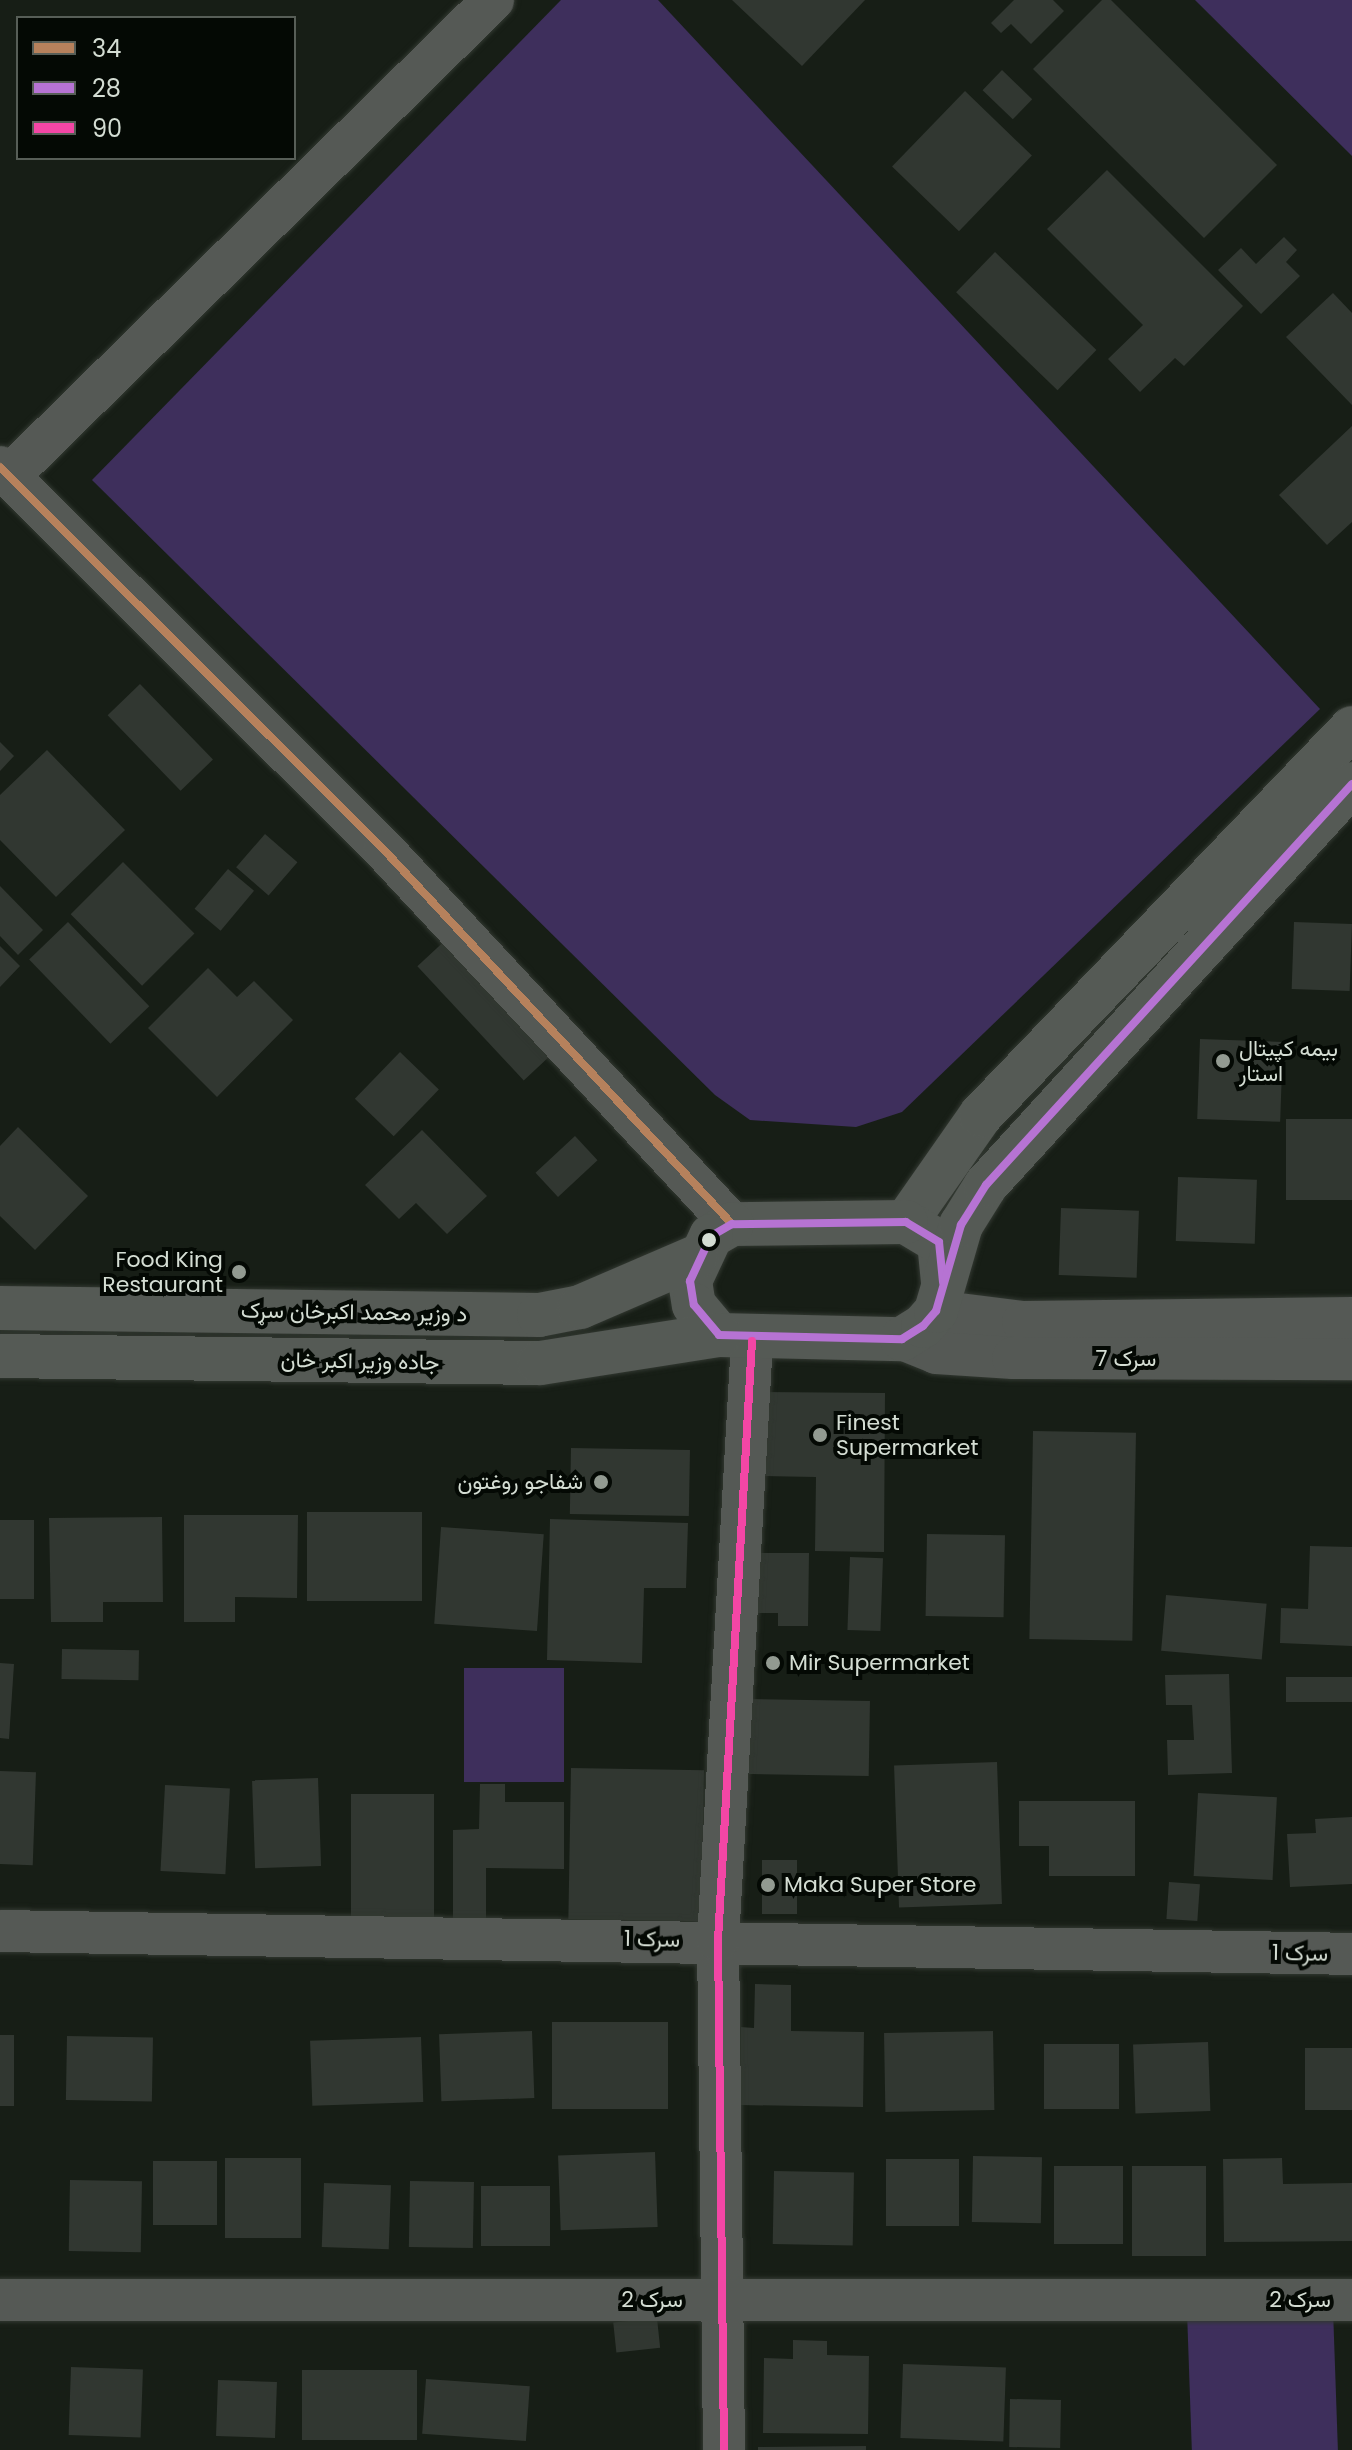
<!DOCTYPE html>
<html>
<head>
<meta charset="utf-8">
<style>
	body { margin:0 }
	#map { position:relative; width:1352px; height:2450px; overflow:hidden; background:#171e16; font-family:Poppins,Vazirmatn,sans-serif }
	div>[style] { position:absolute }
	.green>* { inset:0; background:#3e2f5c; transform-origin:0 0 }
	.building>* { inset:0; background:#313731; transform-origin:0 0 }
	.roads { filter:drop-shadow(0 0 2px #323831) drop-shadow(0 0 2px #323831) }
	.minor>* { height:42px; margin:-21px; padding:0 21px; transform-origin:21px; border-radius:21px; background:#555955 }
	.primary>* { height:44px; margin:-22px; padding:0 22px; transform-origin:22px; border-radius:22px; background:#555a55 }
	.bus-1>* { height:8px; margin:-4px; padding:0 4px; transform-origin:4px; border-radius:4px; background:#b6815c }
	.bus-2>* { height:8px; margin:-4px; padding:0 4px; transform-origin:4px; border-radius:4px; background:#b673d3 }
	.bus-3>* { height:8px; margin:-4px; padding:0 4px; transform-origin:4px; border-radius:4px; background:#f346a5 }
	.dots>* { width:22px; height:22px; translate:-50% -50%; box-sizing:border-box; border:4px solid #040904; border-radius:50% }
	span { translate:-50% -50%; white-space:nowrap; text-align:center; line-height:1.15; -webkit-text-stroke:8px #040904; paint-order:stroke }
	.poi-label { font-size:22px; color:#d4ddd3 }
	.left { translate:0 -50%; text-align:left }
	.right { translate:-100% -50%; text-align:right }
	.street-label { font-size:22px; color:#d4ddd3 }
	.legend { position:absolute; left:16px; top:16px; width:280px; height:144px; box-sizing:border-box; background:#040904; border:2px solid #575e57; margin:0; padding:10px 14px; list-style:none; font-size:24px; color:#d4ddd3 }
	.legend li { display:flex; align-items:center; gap:16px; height:40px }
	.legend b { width:40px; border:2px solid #575e57 }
</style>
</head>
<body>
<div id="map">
	<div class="green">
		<i style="clip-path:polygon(561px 0,658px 0,1320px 709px,902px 1112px,856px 1127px,750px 1120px,715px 1095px,92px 480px)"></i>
		<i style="clip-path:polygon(1195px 0,1352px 0,1352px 156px)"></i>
		<i style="left:464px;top:1668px;width:100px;height:114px"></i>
		<i style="left:1333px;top:2309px;width:141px;height:146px;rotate:88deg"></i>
	</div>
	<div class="building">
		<i style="clip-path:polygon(732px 0,865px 0,802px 66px)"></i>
		<i style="clip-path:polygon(1014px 0,1053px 0,1064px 11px,1031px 44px,1011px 24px,1001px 33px,991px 23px)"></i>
		<i style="clip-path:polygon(1102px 0,1111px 0,1277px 165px,1204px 238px,1033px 69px)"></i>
		<i style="left:1002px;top:70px;width:42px;height:28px;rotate:44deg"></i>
		<i style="left:965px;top:91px;width:93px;height:105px;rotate:44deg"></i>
		<i style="clip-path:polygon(1107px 170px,1243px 306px,1184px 366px,1175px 358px,1140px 392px,1108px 359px,1143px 325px,1047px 229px)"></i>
		<i style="clip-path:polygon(1284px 237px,1297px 250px,1286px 262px,1300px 276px,1261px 314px,1218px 270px,1241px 248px,1256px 264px)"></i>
		<i style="left:995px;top:252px;width:141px;height:56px;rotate:44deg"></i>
		<i style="clip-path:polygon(1333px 293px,1352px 313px,1352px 405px,1286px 337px)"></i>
		<i style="clip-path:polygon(1352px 426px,1352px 522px,1327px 545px,1279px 495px)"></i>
		<i style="left:140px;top:684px;width:105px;height:45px;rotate:46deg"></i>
		<i style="clip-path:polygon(0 742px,14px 756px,0 771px)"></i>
		<i style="clip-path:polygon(47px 750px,125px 830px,56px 897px,0 840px,0 795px)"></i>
		<i style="left:265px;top:834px;width:43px;height:44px;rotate:41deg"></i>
		<i style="left:123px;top:862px;width:101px;height:74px;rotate:45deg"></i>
		<i style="left:228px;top:869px;width:34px;height:52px;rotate:40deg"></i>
		<i style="clip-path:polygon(0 886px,43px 930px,18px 955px,0 936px)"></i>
		<i style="left:68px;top:922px;width:117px;height:54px;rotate:46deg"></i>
		<i style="left:1294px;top:922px;width:58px;height:67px;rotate:2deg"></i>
		<i style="left:451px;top:935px;width:156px;height:46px;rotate:47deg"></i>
		<i style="clip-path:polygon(0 946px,20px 966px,0 987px)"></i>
		<i style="clip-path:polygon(208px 968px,237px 997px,254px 981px,293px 1020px,217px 1097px,148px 1028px)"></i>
		<i style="left:1200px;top:1039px;width:83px;height:80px;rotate:2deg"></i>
		<i style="left:400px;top:1052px;width:54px;height:65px;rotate:44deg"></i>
		<i style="left:1286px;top:1119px;width:66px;height:81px"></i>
		<i style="clip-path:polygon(18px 1127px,88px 1196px,35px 1250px,0 1216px,0 1146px)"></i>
		<i style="clip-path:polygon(422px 1130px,487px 1196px,447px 1234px,416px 1203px,399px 1219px,365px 1185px)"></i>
		<i style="left:575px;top:1136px;width:33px;height:54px;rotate:47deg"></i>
		<i style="left:1178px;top:1177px;width:79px;height:64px;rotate:2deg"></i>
		<i style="left:1061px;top:1208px;width:78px;height:67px;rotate:2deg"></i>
		<i style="clip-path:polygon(756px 1392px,885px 1393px,884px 1552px,815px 1551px,816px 1477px,756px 1476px)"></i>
		<i style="left:1033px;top:1431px;width:103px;height:208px;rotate:1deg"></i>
		<i style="left:571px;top:1448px;width:119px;height:66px;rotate:1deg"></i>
		<i style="left:307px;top:1512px;width:115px;height:89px"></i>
		<i style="clip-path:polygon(184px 1515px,298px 1515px,297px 1598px,235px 1597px,235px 1622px,184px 1622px)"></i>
		<i style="clip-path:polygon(162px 1517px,163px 1602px,103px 1602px,103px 1622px,51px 1622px,49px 1518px)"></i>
		<i style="clip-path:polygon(550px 1519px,688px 1523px,686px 1588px,644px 1588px,642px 1663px,547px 1660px)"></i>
		<i style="left:0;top:1520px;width:34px;height:79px"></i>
		<i style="left:441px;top:1527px;width:103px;height:97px;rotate:4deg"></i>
		<i style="left:927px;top:1534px;width:78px;height:82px;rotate:1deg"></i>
		<i style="clip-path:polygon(1310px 1546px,1352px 1547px,1352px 1646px,1280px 1643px,1281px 1608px,1308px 1609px)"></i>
		<i style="clip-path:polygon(752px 1553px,809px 1553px,808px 1626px,778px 1626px,778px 1613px,752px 1613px)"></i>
		<i style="left:850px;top:1557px;width:33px;height:73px;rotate:2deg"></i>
		<i style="left:1166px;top:1595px;width:101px;height:56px;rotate:5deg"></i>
		<i style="left:62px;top:1649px;width:77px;height:30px;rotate:1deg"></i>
		<i style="clip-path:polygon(0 1663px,14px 1664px,9px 1739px,0 1738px)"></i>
		<i style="clip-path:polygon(1229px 1674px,1232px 1773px,1168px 1775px,1167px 1740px,1194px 1740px,1192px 1705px,1166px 1705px,1165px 1675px)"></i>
		<i style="left:1352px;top:1677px;width:25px;height:66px;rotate:90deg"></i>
		<i style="left:750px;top:1699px;width:120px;height:75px;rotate:1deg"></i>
		<i style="left:997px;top:1762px;width:142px;height:103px;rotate:88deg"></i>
		<i style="left:571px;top:1768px;width:133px;height:151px;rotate:1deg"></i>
		<i style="left:0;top:1771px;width:36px;height:93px;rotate:2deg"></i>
		<i style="left:318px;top:1778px;width:88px;height:66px;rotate:88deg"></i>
		<i style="clip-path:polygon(480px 1784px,505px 1784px,505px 1802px,564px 1802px,564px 1869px,486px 1868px,486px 1921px,453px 1921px,453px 1830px,479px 1829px)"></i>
		<i style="left:165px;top:1785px;width:65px;height:86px;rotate:3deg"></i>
		<i style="left:1198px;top:1793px;width:79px;height:83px;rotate:3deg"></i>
		<i style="left:351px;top:1794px;width:83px;height:125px"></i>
		<i style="clip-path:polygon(1019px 1801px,1135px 1801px,1135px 1876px,1049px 1876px,1049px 1846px,1019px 1846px)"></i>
		<i style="clip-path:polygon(1352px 1817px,1352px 1884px,1290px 1887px,1287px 1834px,1316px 1833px,1315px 1819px)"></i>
		<i style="left:762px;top:1860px;width:35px;height:54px"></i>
		<i style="left:1169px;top:1882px;width:31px;height:37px;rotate:4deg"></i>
		<i style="clip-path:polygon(755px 1984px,791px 1985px,791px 2031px,864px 2032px,863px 2107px,740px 2105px,741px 2027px,754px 2028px)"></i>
		<i style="left:552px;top:2022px;width:116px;height:87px"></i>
		<i style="left:532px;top:2031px;width:67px;height:93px;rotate:88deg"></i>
		<i style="left:993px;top:2031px;width:79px;height:109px;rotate:89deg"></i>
		<i style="left:0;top:2035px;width:14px;height:71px"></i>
		<i style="left:67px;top:2036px;width:86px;height:64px;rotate:1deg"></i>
		<i style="left:421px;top:2037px;width:65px;height:111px;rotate:88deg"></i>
		<i style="left:1208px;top:2042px;width:69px;height:75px;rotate:88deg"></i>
		<i style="left:1119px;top:2044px;width:65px;height:75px;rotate:90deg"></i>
		<i style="left:1305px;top:2048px;width:47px;height:62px"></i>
		<i style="left:655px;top:2152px;width:75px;height:97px;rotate:88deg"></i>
		<i style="left:973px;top:2156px;width:69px;height:66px;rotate:1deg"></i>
		<i style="left:225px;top:2158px;width:76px;height:80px"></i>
		<i style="clip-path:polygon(1282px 2158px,1283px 2184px,1352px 2183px,1352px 2241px,1224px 2242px,1223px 2159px)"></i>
		<i style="left:886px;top:2159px;width:73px;height:67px"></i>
		<i style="left:153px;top:2161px;width:64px;height:64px"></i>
		<i style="left:1054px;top:2166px;width:69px;height:78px"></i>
		<i style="left:1132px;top:2166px;width:74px;height:90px"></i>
		<i style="left:774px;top:2171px;width:80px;height:73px;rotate:1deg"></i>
		<i style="left:70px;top:2180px;width:72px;height:71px;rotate:1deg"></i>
		<i style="left:410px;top:2181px;width:64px;height:66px;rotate:1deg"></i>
		<i style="left:324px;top:2183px;width:67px;height:64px;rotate:2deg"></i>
		<i style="left:481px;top:2186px;width:69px;height:60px"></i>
		<i style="left:657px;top:2318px;width:30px;height:44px;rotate:84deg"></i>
		<i style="clip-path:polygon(793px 2340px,827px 2341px,827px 2355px,869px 2356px,868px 2434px,763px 2433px,764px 2358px,793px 2359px)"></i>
		<i style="left:903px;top:2364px;width:103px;height:74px;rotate:2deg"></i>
		<i style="left:71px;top:2367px;width:72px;height:68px;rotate:2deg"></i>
		<i style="left:417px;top:2370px;width:70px;height:115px;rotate:90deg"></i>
		<i style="left:426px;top:2379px;width:104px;height:55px;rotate:4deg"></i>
		<i style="left:218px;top:2380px;width:59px;height:56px;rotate:2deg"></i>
		<i style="left:1010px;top:2399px;width:51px;height:48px;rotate:1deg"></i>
		<i style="clip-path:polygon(866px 2446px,866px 2450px,758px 2450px,758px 2447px)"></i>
	</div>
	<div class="roads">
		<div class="minor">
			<i style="left:0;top:467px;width:544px;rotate:44.93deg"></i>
			<i style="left:385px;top:851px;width:509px;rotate:47.07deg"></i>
			<i style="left:9px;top:476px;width:679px;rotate:-44.52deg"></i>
			<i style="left:936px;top:1311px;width:88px;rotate:7.2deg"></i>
			<i style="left:1023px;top:1322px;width:329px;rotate:-0.7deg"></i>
			<i style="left:902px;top:1339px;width:37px;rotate:22deg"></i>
			<i style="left:936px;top:1353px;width:77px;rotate:3.7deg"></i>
			<i style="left:1013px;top:1358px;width:339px;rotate:0.2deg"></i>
			<i style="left:0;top:1931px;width:1352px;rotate:0.97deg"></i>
			<i style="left:0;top:2300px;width:1352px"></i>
			<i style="left:724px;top:2450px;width:510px;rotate:-90.67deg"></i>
			<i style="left:718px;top:1940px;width:600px;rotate:-86.75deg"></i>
		</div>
		<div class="primary">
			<i style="left:906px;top:1222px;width:131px;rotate:-55deg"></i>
			<i style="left:981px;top:1115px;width:536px;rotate:-46.21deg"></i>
			<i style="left:943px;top:1282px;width:40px;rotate:-95.7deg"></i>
			<i style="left:939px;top:1242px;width:39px;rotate:-149deg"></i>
			<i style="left:906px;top:1222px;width:174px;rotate:179.3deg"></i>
			<i style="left:732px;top:1224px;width:24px;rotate:150deg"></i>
			<i style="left:711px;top:1236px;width:50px;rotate:115deg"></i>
			<i style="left:690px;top:1281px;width:24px;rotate:81deg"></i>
			<i style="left:694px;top:1305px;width:39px;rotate:50deg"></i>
			<i style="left:719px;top:1335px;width:183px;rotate:1.3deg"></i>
			<i style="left:902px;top:1339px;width:25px;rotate:-32deg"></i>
			<i style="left:923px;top:1326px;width:20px;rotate:-49deg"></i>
			<i style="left:936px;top:1311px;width:90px;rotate:-73.8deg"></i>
			<i style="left:961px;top:1225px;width:47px;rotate:-58deg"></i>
			<i style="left:986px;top:1185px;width:543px;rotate:-47.61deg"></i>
			<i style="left:0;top:1308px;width:539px;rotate:0.74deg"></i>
			<i style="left:539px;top:1315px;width:42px;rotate:-11deg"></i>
			<i style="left:580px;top:1307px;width:126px;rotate:-23.3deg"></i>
			<i style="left:0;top:1356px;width:540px;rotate:0.74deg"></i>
			<i style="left:540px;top:1363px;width:181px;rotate:-8.9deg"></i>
		</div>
	</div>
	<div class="bus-1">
		<i style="left:0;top:467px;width:544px;rotate:44.93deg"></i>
		<i style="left:385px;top:851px;width:509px;rotate:47.07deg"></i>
	</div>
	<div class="bus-2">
		<i style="left:943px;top:1282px;width:40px;rotate:-95.7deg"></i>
		<i style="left:939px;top:1242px;width:39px;rotate:-149deg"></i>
		<i style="left:906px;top:1222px;width:174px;rotate:179.3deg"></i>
		<i style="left:732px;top:1224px;width:24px;rotate:150deg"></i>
		<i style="left:711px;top:1236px;width:50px;rotate:115deg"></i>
		<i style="left:690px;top:1281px;width:24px;rotate:81deg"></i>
		<i style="left:694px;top:1305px;width:39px;rotate:50deg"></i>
		<i style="left:719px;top:1335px;width:183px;rotate:1.3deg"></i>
		<i style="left:902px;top:1339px;width:25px;rotate:-32deg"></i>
		<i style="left:923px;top:1326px;width:20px;rotate:-49deg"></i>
		<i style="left:936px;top:1311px;width:90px;rotate:-73.8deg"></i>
		<i style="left:961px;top:1225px;width:47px;rotate:-58deg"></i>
		<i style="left:986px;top:1185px;width:543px;rotate:-47.61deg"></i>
	</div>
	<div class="bus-3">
		<i style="left:724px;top:2450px;width:510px;rotate:-90.67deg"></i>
		<i style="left:718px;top:1940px;width:600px;rotate:-86.75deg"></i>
	</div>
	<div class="dots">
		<i style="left:1223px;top:1061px;background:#929a91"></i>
		<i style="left:709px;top:1240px;background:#d4ddd3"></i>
		<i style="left:239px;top:1272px;background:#929a91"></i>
		<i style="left:820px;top:1435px;background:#929a91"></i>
		<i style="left:601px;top:1482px;background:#929a91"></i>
		<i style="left:773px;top:1663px;background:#929a91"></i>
		<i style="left:768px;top:1885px;background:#929a91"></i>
	</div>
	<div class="poi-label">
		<span class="left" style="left:1239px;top:1061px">بیمه کپیتال<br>استار</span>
		<span class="right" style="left:223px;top:1272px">Food King<br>Restaurant</span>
		<span class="left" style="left:836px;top:1435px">Finest<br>Supermarket</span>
		<span class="right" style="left:583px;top:1482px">شفاجو روغتون</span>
		<span class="left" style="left:789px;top:1663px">Mir Supermarket</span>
		<span class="left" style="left:784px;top:1885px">Maka Super Store</span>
	</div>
	<div class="street-label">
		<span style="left:354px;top:1312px;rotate:1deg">د وزیر محمد اکبرخان سړک</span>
		<span style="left:1126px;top:1359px">سرک 7</span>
		<span style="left:360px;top:1361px;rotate:1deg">جاده وزیر اکبر خان</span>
		<span style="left:652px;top:1939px;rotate:1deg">سرک 1</span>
		<span style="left:1300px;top:1953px;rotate:1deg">سرک 1</span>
		<span style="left:652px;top:2300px">سرک 2</span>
		<span style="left:1300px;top:2300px">سرک 2</span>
	</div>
	<ul class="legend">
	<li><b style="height:10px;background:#b6815c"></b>34</li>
	<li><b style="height:10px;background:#b673d3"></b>28</li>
	<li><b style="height:10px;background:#f346a5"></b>90</li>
	</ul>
</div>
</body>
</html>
